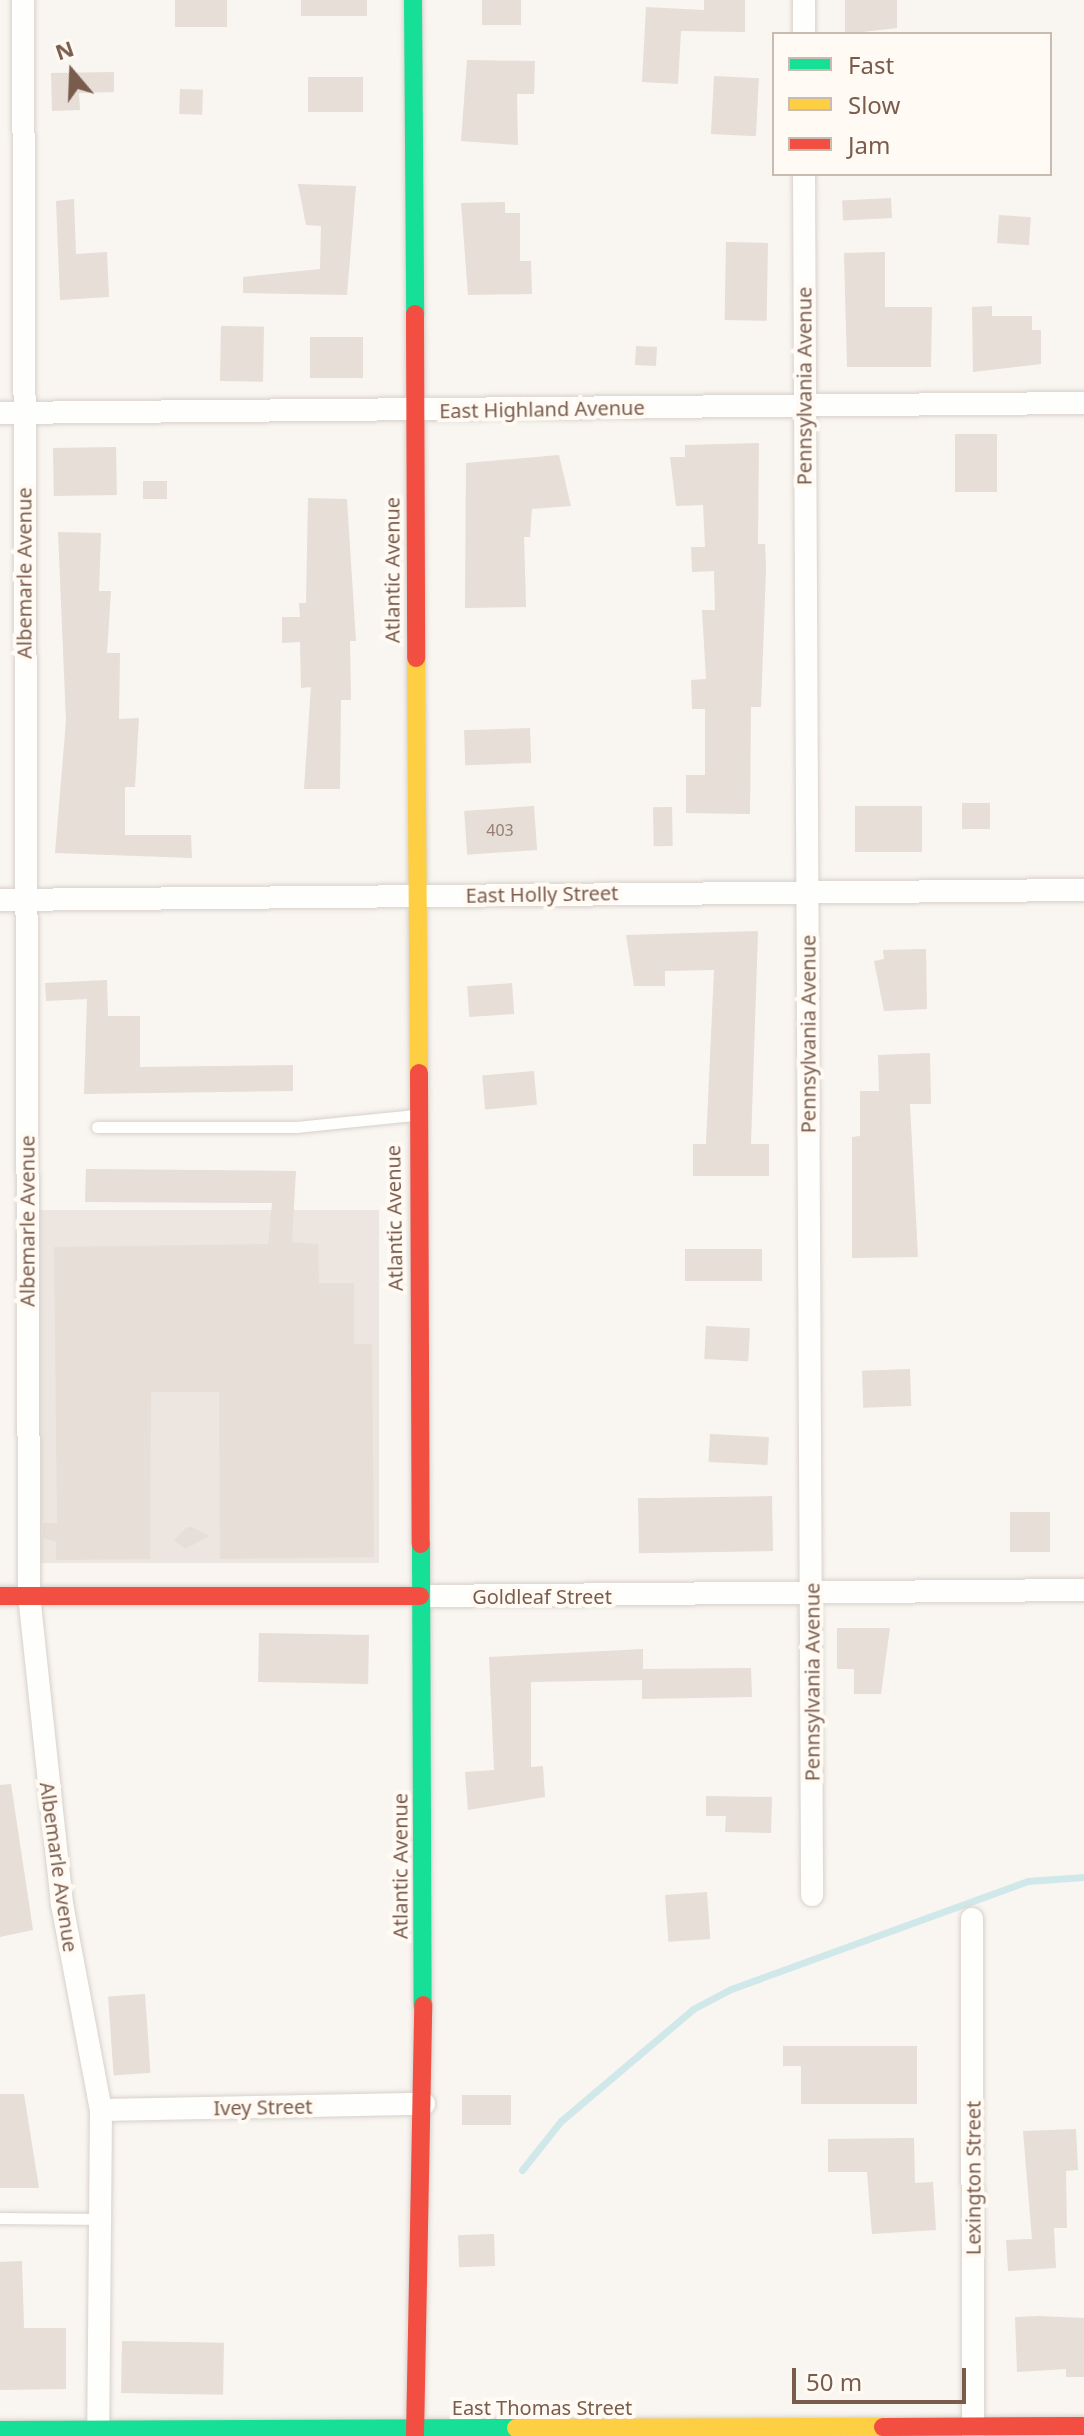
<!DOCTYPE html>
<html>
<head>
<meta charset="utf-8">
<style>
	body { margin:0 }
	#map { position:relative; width:1084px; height:2436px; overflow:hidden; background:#f9f5f0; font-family:"Noto Sans",sans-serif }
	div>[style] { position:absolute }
	.industrial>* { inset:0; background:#ede5e0; transform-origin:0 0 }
	.stream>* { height:7px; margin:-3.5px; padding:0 3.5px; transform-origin:3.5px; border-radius:3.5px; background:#d0e8ea }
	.building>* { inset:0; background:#e6ded7; transform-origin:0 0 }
	.roads { filter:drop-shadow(0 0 2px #d7d1cb) drop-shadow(0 0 2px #d7d1cb) }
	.lane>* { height:11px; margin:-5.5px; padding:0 5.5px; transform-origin:5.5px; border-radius:5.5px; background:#fefefd }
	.street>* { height:22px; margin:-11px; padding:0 11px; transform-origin:11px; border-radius:11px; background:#fefefd }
	.fast>* { height:18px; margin:-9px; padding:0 9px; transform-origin:9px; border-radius:9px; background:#16e098 }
	.slow>* { height:18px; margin:-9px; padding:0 9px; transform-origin:9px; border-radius:9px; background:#ffcf43 }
	.jam>* { height:18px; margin:-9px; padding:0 9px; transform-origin:9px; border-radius:9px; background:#f24e42 }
	span { translate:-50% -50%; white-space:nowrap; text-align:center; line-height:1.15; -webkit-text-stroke:8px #fffaf3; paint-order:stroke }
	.number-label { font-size:16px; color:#977e72 }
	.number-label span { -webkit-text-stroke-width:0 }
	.street-label { font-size:20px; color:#7a5c4d }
	.legend { position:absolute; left:772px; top:32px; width:280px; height:144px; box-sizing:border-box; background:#fffaf3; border:2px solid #cabbb1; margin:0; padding:10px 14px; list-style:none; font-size:24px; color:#7a5c4d }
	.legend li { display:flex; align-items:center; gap:16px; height:40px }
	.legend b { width:40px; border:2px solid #cabbb1 }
	.north { position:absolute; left:32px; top:32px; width:80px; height:80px; -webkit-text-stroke:6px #fffaf3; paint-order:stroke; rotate:341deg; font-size:22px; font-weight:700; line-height:32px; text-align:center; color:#7a5c4d }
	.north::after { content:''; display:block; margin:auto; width:28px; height:36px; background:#7a5c4d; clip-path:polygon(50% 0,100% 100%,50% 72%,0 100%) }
	.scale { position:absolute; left:792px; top:2368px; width:174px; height:36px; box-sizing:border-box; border:4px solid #7a5c4d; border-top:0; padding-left:10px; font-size:24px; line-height:28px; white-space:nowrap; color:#7a5c4d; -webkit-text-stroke:6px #fffaf3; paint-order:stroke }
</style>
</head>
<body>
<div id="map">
	<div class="industrial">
		<i style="left:379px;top:1210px;width:353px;height:341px;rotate:90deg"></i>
	</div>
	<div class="stream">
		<i style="left:522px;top:2170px;width:63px;rotate:-51.5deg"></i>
		<i style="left:561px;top:2121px;width:173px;rotate:-40.3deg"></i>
		<i style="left:693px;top:2009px;width:43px;rotate:-27.8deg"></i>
		<i style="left:731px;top:1989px;width:316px;rotate:-20deg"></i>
		<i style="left:1028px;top:1881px;width:56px;rotate:-4.1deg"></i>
	</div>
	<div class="building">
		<i style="left:175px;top:0;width:52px;height:27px"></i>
		<i style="left:301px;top:0;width:66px;height:16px"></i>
		<i style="left:482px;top:0;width:39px;height:25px"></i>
		<i style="clip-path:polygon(704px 0,745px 0,745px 32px,681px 31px,678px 84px,642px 82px,646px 7px,704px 10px)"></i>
		<i style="clip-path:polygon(845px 0,897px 0,897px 28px,845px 34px)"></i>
		<i style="clip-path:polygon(467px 60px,535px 61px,534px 94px,517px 94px,518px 145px,461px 141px)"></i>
		<i style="clip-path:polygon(114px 72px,114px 92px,79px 93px,80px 110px,52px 111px,51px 73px)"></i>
		<i style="left:714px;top:76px;width:45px;height:58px;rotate:3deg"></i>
		<i style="left:308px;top:77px;width:55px;height:35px"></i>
		<i style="left:180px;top:89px;width:23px;height:25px;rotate:2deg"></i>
		<i style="clip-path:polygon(298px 184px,356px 186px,347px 295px,243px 293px,243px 277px,320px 269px,321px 226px,306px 225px)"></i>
		<i style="left:891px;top:198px;width:20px;height:49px;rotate:87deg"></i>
		<i style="clip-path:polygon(74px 199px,76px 254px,107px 252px,109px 297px,60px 300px,56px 201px)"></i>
		<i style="clip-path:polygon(505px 202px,505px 213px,520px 213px,520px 261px,531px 261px,532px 294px,468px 295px,461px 203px)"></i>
		<i style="left:999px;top:215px;width:32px;height:28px;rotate:4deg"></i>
		<i style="left:726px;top:242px;width:42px;height:78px;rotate:1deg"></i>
		<i style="clip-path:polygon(885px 252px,885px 307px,932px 307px,931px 367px,847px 367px,844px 253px)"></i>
		<i style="clip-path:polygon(992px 306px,992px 316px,1032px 316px,1032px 330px,1041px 330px,1041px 364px,973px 372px,972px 307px)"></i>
		<i style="left:221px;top:326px;width:43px;height:55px;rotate:1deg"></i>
		<i style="left:363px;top:337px;width:41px;height:53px;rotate:90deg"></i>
		<i style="left:636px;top:346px;width:21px;height:19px;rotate:3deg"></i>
		<i style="left:955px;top:434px;width:42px;height:58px"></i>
		<i style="clip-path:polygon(759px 443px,758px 544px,765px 544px,766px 569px,761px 707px,751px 707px,750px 814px,686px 813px,686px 775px,705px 775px,705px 709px,692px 709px,691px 680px,706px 679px,702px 610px,715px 610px,714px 571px,692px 572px,691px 547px,705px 547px,703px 505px,676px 506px,670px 457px,685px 457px,685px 445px)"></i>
		<i style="left:116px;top:447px;width:48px;height:63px;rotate:89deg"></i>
		<i style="clip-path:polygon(559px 455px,571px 506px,532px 509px,530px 537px,524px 537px,526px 607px,465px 608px,466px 463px)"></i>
		<i style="left:167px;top:481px;width:18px;height:24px;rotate:90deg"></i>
		<i style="clip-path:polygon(308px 498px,347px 499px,356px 641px,350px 641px,351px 700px,341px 700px,340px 789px,304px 789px,311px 687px,301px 688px,300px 642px,282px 643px,282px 617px,300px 617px,299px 603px,306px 603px)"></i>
		<i style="clip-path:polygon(58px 532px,101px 533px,99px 591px,111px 591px,107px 653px,120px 653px,119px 719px,139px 718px,135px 787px,125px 787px,125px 835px,191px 835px,192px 858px,55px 853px,66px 721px)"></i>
		<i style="left:530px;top:728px;width:35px;height:66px;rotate:88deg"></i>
		<i style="left:990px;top:803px;width:26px;height:28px;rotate:90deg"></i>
		<i style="left:534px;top:806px;width:44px;height:70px;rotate:86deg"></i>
		<i style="left:855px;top:806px;width:67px;height:46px"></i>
		<i style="left:672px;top:807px;width:39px;height:19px;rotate:89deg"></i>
		<i style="clip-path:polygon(758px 931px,751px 1144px,769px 1144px,769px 1176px,693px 1176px,693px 1144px,706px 1144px,714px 970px,665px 971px,665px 986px,634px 986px,626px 935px)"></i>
		<i style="clip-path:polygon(926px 949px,927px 1009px,884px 1011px,874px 961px,884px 959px,883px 950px)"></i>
		<i style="clip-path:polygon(107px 980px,108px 1016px,140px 1016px,140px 1067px,293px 1065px,293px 1091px,84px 1094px,87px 999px,46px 1001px,45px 983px)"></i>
		<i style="left:512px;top:983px;width:31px;height:45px;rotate:86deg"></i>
		<i style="clip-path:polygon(930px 1053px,931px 1104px,910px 1104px,918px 1257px,852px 1258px,852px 1137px,860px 1136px,860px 1091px,879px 1091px,878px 1055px)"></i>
		<i style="left:534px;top:1071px;width:34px;height:52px;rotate:85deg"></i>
		<i style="clip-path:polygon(86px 1169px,296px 1171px,292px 1242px,318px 1244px,319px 1283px,354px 1283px,354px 1344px,372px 1344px,374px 1557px,220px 1559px,219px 1392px,151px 1392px,150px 1559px,56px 1560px,56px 1542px,43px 1538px,43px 1523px,57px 1523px,54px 1247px,268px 1244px,272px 1203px,85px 1202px)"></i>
		<i style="left:762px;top:1249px;width:32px;height:77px;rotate:90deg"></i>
		<i style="left:706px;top:1326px;width:44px;height:33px;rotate:3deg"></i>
		<i style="left:910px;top:1369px;width:37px;height:48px;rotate:88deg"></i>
		<i style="left:710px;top:1434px;width:59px;height:28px;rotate:3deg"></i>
		<i style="left:772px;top:1496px;width:55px;height:134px;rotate:89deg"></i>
		<i style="left:1010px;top:1512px;width:40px;height:40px"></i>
		<i style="clip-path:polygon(187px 1527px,191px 1527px,210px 1536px,185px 1549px,174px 1540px)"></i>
		<i style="clip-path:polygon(837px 1628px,890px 1628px,881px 1694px,854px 1694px,854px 1669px,837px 1669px)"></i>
		<i style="left:259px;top:1633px;width:110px;height:49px;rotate:1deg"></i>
		<i style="clip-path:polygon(643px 1649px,643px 1669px,751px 1668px,752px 1697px,642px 1699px,642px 1680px,531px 1682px,531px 1767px,543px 1766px,545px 1797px,468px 1810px,465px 1772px,494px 1770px,489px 1657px)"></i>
		<i style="clip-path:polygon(11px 1784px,33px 1930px,0 1937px,0 1785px)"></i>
		<i style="clip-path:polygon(706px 1796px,772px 1797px,771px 1833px,725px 1832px,726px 1816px,706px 1816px)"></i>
		<i style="left:707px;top:1892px;width:47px;height:42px;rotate:86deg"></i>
		<i style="left:145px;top:1994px;width:79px;height:37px;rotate:86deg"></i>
		<i style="clip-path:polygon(783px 2046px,917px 2046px,917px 2104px,801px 2104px,801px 2066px,783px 2066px)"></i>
		<i style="clip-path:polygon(0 2094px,24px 2094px,39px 2188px,0 2188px)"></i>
		<i style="left:462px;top:2095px;width:49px;height:30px"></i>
		<i style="clip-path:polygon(1076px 2129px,1078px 2170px,1066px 2171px,1067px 2228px,1054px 2228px,1056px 2268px,1008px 2271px,1006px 2240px,1032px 2239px,1023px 2131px)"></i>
		<i style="clip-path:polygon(914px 2138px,915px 2183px,933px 2182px,936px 2230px,872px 2234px,867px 2172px,828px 2172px,828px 2139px)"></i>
		<i style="left:494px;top:2234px;width:32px;height:36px;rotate:88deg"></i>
		<i style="clip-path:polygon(22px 2261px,24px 2328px,66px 2328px,66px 2389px,0 2390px,0 2262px)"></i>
		<i style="clip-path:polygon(1039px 2316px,1084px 2318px,1084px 2377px,1066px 2377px,1066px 2369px,1017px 2372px,1015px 2317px)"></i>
		<i style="left:122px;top:2341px;width:102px;height:52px;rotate:1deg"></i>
	</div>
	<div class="roads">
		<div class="lane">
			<i style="left:97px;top:1127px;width:199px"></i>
			<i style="left:296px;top:1127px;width:120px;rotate:-5.8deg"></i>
			<i style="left:0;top:2218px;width:100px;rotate:0.6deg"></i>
		</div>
		<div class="street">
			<i style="left:23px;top:0;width:1595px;rotate:89.78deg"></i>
			<i style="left:29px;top:1595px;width:311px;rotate:83.9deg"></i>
			<i style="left:62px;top:1904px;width:210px;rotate:79.3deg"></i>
			<i style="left:101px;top:2110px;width:326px;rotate:90.5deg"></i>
			<i style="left:804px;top:0;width:34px;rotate:90deg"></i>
			<i style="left:804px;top:174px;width:1721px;rotate:89.73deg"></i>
			<i style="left:0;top:413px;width:1084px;rotate:-0.53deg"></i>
			<i style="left:0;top:900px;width:1084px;rotate:-0.53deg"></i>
			<i style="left:420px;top:1596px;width:664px;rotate:-0.52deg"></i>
			<i style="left:972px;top:1919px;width:517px;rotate:89.89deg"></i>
			<i style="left:101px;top:2110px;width:323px;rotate:-1.1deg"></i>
		</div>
		<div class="fast">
			<i style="left:413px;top:0;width:314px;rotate:89.6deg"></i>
			<i style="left:421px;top:1544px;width:461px;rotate:89.8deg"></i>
			<i style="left:0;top:2430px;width:516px;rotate:-0.22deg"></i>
		</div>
		<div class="slow">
			<i style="left:416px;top:658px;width:415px;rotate:89.6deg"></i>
			<i style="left:516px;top:2428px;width:367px;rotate:-0.2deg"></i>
		</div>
		<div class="jam">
			<i style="left:415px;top:314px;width:344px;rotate:89.8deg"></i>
			<i style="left:419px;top:1073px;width:471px;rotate:89.8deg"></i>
			<i style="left:0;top:1596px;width:420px"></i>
			<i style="left:883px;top:2427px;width:201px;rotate:-0.3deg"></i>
			<i style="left:415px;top:2436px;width:431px;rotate:-88.9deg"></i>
		</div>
	</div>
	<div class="number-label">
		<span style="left:500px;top:830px">403</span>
	</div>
	<div class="street-label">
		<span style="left:804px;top:386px;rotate:-90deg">Pennsylvania Avenue</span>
		<span style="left:542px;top:409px;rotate:-1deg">East Highland Avenue</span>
		<span style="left:392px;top:570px;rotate:-90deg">Atlantic Avenue</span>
		<span style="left:24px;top:573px;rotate:-90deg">Albemarle Avenue</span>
		<span style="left:542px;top:894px;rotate:-1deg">East Holly Street</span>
		<span style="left:808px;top:1034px;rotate:-90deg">Pennsylvania Avenue</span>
		<span style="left:394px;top:1218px;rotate:-91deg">Atlantic Avenue</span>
		<span style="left:27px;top:1221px;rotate:-90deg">Albemarle Avenue</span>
		<span style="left:542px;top:1596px">Goldleaf Street</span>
		<span style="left:812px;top:1682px;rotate:-90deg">Pennsylvania Avenue</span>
		<span style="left:400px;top:1866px;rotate:-90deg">Atlantic Avenue</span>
		<span style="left:59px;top:1867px;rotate:82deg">Albemarle Avenue</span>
		<span style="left:263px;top:2107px;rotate:-1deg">Ivey Street</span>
		<span style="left:973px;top:2178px;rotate:-90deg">Lexington Street</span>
		<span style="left:542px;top:2407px">East Thomas Street</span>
	</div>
	<ul class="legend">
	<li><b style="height:10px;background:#16e098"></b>Fast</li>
	<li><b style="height:10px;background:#ffcf43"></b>Slow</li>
	<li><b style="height:10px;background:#f24e42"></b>Jam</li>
	</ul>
	<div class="north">N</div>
	<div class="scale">50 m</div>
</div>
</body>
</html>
